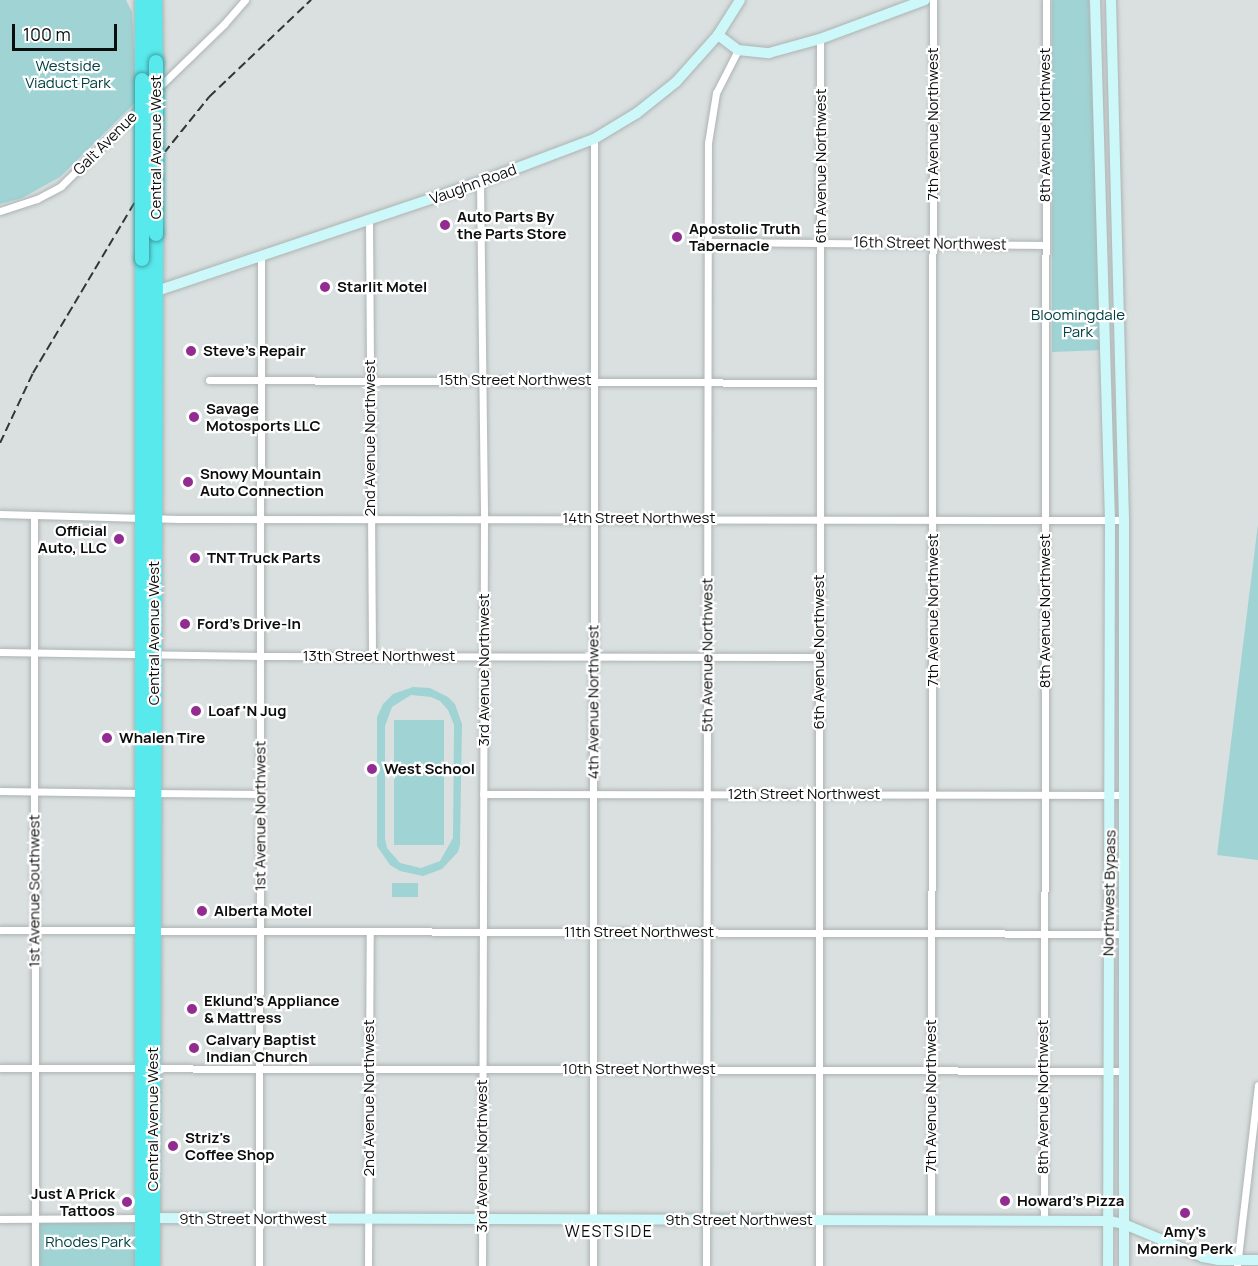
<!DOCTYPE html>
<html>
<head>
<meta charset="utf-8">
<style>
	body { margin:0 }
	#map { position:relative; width:1258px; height:1266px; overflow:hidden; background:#dae0e0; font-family:Manrope,sans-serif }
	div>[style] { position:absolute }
	.green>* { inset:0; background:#a0d3d4; transform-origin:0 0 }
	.roads { filter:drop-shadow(0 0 2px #adb3b3) drop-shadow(0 0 2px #adb3b3) }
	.street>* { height:7px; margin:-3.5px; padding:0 3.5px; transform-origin:3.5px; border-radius:3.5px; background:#fff }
	.secondary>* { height:10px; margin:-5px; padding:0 5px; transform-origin:5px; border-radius:5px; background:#cdf8f9 }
	.highway>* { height:14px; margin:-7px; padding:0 7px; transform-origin:7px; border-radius:7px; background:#58e9ec }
	.rail>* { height:2px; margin-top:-1px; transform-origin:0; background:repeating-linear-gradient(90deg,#333535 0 9px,transparent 0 13.5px) }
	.bridges { filter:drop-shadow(0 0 2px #3d9c9e) drop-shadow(0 0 2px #3d9c9e) }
	.highway-bridge>* { height:14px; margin:-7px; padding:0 7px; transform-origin:7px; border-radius:7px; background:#58e9ec }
	.dots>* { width:16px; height:16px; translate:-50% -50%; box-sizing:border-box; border:3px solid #fff; border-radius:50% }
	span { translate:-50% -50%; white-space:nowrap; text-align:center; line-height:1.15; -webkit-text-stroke:4.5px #fff; paint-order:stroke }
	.park-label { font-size:15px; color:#004041 }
	.street-label { font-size:15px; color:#0c0d0d }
	.poi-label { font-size:15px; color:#0c0d0d; font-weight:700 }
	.left { translate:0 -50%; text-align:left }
	.right { translate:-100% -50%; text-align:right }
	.neighbourhood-label { font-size:16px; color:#0c0d0d; letter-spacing:1.5px }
	.scale { position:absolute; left:12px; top:24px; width:105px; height:27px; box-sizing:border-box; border:3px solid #0c0d0d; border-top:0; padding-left:8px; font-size:18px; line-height:21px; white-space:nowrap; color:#0c0d0d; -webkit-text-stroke:4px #fff; paint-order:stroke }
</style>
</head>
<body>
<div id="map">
	<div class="green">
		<i style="clip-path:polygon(0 0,126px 0,132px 12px,137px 101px,60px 177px,22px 198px,0 204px)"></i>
		<i style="clip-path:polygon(1052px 0,1089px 0,1105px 350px,1052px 352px)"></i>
		<i style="clip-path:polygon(1258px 524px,1258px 860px,1217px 855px)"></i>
		<i style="clip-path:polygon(evenodd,413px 687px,430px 688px,448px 697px,455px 704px,462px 724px,460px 845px,458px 852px,442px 869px,423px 876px,400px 871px,390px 865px,377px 846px,377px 717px,383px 704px,393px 694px,413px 687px,411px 695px,431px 697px,440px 701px,448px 710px,454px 725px,453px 838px,440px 861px,421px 868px,400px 863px,387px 848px,385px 839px,385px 726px,392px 707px,411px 695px)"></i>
		<i style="left:394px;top:720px;width:50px;height:125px"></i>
		<i style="left:392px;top:883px;width:26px;height:14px"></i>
		<i style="left:142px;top:1218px;width:48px;height:107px;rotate:90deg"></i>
	</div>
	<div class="roads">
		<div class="street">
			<i style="left:156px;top:90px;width:95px;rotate:-44.1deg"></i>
			<i style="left:224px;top:24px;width:32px;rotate:-49deg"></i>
			<i style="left:480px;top:182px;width:336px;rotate:89.3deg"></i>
			<i style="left:484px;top:518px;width:748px;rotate:90.15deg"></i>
			<i style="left:0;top:211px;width:39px;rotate:-18deg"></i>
			<i style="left:37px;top:199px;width:27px;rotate:-28deg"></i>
			<i style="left:61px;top:186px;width:112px;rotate:-44.6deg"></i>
			<i style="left:369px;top:221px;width:435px;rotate:89.6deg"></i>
			<i style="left:708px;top:242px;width:337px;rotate:0.5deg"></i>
			<i style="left:209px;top:380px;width:611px;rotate:0.28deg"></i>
			<i style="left:0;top:514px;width:179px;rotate:1.6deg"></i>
			<i style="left:179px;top:519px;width:945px;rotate:0.06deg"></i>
			<i style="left:34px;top:515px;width:751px;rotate:89.92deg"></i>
			<i style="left:0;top:652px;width:260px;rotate:0.9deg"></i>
			<i style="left:260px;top:656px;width:559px;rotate:0.1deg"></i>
			<i style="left:0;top:791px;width:143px;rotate:0.8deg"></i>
			<i style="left:155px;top:793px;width:105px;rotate:0.5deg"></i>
			<i style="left:483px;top:794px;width:641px;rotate:0.09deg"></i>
			<i style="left:0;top:930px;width:1125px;rotate:0.2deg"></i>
			<i style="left:0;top:1068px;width:1125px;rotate:0.15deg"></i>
			<i style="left:0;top:1219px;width:142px;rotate:-0.4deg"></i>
			<i style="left:931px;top:1220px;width:1220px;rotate:-89.91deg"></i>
			<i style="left:1044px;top:1221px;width:1221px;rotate:-89.91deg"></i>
			<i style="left:259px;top:1266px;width:1008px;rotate:-89.89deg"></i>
			<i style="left:368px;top:1266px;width:335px;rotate:-89.7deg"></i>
			<i style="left:593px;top:1266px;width:1127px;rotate:-89.95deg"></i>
			<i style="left:706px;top:1266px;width:1123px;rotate:-89.9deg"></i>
			<i style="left:708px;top:143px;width:51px;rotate:-80.9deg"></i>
			<i style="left:716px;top:93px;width:48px;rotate:-62.9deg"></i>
			<i style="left:819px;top:1266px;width:1227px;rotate:-89.95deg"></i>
			<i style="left:1237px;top:1266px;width:182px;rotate:-83.4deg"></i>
		</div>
		<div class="secondary">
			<i style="left:1095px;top:0;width:520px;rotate:88.35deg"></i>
			<i style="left:1110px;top:520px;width:746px;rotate:90.15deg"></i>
			<i style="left:1111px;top:0;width:520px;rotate:88.57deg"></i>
			<i style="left:1124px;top:520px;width:746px;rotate:90deg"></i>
			<i style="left:718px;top:35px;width:25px;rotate:37deg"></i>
			<i style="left:738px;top:50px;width:31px;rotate:6deg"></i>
			<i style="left:769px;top:53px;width:53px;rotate:-15.4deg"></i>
			<i style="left:820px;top:39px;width:112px;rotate:-20.4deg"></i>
			<i style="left:157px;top:291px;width:341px;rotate:-18.6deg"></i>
			<i style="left:480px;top:182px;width:122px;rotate:-20.7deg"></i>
			<i style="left:594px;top:139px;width:50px;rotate:-31.2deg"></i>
			<i style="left:637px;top:113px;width:50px;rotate:-38.5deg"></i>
			<i style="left:676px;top:82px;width:63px;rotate:-48.2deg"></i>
			<i style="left:718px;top:35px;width:41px;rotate:-57.8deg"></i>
			<i style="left:147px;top:1218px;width:962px;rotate:0.18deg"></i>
			<i style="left:1109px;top:1221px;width:15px;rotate:11deg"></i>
			<i style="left:1124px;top:1224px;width:86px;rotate:22.7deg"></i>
			<i style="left:1203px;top:1257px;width:15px;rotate:11deg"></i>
			<i style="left:1218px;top:1260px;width:40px"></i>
		</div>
		<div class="highway">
			<i style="left:142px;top:0;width:80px;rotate:90deg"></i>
			<i style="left:155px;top:0;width:62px;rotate:89.1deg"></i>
			<i style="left:142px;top:1266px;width:1007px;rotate:-90deg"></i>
			<i style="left:153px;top:1266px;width:1032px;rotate:-89.83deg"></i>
		</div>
	</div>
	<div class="rail">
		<i style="left:0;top:443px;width:77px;rotate:-64.8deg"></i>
		<i style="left:33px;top:373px;width:256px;rotate:-59.2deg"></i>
		<i style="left:164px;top:153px;width:72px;rotate:-51.2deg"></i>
		<i style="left:209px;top:97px;width:141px;rotate:-43.6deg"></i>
	</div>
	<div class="bridges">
		<div class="highway-bridge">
			<i style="left:156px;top:62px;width:172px;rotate:90deg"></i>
			<i style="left:142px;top:80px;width:179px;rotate:90deg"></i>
		</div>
	</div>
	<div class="dots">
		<i style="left:445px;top:225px;background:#932c90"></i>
		<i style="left:677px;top:237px;background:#932c90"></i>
		<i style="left:325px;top:287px;background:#932c90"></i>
		<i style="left:191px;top:351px;background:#932c90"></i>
		<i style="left:194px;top:417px;background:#932c90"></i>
		<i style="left:188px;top:482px;background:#932c90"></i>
		<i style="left:119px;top:539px;background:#932c90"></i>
		<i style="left:195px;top:558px;background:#932c90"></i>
		<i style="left:185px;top:624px;background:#932c90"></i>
		<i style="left:196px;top:711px;background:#932c90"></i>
		<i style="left:107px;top:738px;background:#932c90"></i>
		<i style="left:372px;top:769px;background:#932c90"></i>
		<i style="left:202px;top:911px;background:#932c90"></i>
		<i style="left:192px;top:1009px;background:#932c90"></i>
		<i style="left:194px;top:1048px;background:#932c90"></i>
		<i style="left:173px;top:1146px;background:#932c90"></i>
		<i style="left:1005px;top:1201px;background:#932c90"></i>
		<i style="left:127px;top:1202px;background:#932c90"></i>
		<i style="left:1185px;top:1213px;background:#932c90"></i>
	</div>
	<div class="park-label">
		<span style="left:68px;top:74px">Westside<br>Viaduct Park</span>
		<span style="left:1078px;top:323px">Bloomingdale<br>Park</span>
		<span style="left:88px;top:1242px">Rhodes Park</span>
	</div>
	<div class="street-label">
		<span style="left:933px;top:124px;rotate:-90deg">7th Avenue Northwest</span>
		<span style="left:1045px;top:125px;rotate:-90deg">8th Avenue Northwest</span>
		<span style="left:105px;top:143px;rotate:-45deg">Galt Avenue</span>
		<span style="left:156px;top:147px;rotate:-90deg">Central Avenue West</span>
		<span style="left:821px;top:166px;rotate:-90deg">6th Avenue Northwest</span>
		<span style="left:473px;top:184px;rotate:-20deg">Vaughn Road</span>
		<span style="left:930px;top:243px;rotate:1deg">16th Street Northwest</span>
		<span style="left:515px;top:380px">15th Street Northwest</span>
		<span style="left:370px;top:438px;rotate:-90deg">2nd Avenue Northwest</span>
		<span style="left:639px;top:518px">14th Street Northwest</span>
		<span style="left:933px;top:610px;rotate:-90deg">7th Avenue Northwest</span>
		<span style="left:1045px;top:611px;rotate:-90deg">8th Avenue Northwest</span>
		<span style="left:154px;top:633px;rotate:-90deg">Central Avenue West</span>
		<span style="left:819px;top:652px;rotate:-90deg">6th Avenue Northwest</span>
		<span style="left:707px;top:655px;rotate:-90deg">5th Avenue Northwest</span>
		<span style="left:379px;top:656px">13th Street Northwest</span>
		<span style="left:484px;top:670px;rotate:-90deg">3rd Avenue Northwest</span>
		<span style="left:593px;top:702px;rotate:-90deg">4th Avenue Northwest</span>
		<span style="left:804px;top:794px">12th Street Northwest</span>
		<span style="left:260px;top:816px;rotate:-90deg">1st Avenue Northwest</span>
		<span style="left:34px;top:891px;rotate:-90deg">1st Avenue Southwest</span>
		<span style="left:1109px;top:893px;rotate:-89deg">Northwest Bypass</span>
		<span style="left:639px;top:932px">11th Street Northwest</span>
		<span style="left:639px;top:1069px">10th Street Northwest</span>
		<span style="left:931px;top:1096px;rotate:-90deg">7th Avenue Northwest</span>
		<span style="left:1043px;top:1097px;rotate:-90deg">8th Avenue Northwest</span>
		<span style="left:369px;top:1098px;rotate:-90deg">2nd Avenue Northwest</span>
		<span style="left:153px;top:1119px;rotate:-90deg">Central Avenue West</span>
		<span style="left:482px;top:1156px;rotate:-90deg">3rd Avenue Northwest</span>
		<span style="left:253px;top:1219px">9th Street Northwest</span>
		<span style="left:739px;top:1220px">9th Street Northwest</span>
	</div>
	<div class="poi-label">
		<span class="left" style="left:457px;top:225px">Auto Parts By<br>the Parts Store</span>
		<span class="left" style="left:689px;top:237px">Apostolic Truth<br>Tabernacle</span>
		<span class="left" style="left:337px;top:287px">Starlit Motel</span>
		<span class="left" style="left:203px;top:351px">Steve's Repair</span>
		<span class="left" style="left:206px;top:417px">Savage<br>Motosports LLC</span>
		<span class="left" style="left:200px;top:482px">Snowy Mountain<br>Auto Connection</span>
		<span class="right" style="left:107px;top:539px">Official<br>Auto, LLC</span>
		<span class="left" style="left:207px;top:558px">TNT Truck Parts</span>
		<span class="left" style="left:197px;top:624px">Ford's Drive-In</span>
		<span class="left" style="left:208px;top:711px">Loaf 'N Jug</span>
		<span class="left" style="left:119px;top:738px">Whalen Tire</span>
		<span class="left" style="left:384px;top:769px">West School</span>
		<span class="left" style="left:214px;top:911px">Alberta Motel</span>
		<span class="left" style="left:204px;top:1009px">Eklund's Appliance<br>&amp; Mattress</span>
		<span class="left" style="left:206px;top:1048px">Calvary Baptist<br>Indian Church</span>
		<span class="left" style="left:185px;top:1146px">Striz's<br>Coffee Shop</span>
		<span class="right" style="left:115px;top:1202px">Just A Prick<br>Tattoos</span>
		<span class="left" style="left:1017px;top:1201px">Howard's Pizza</span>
		<span style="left:1185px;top:1240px">Amy's<br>Morning Perk</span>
	</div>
	<div class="neighbourhood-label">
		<span style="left:609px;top:1231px">WESTSIDE</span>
	</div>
	<div class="scale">100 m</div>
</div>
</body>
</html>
